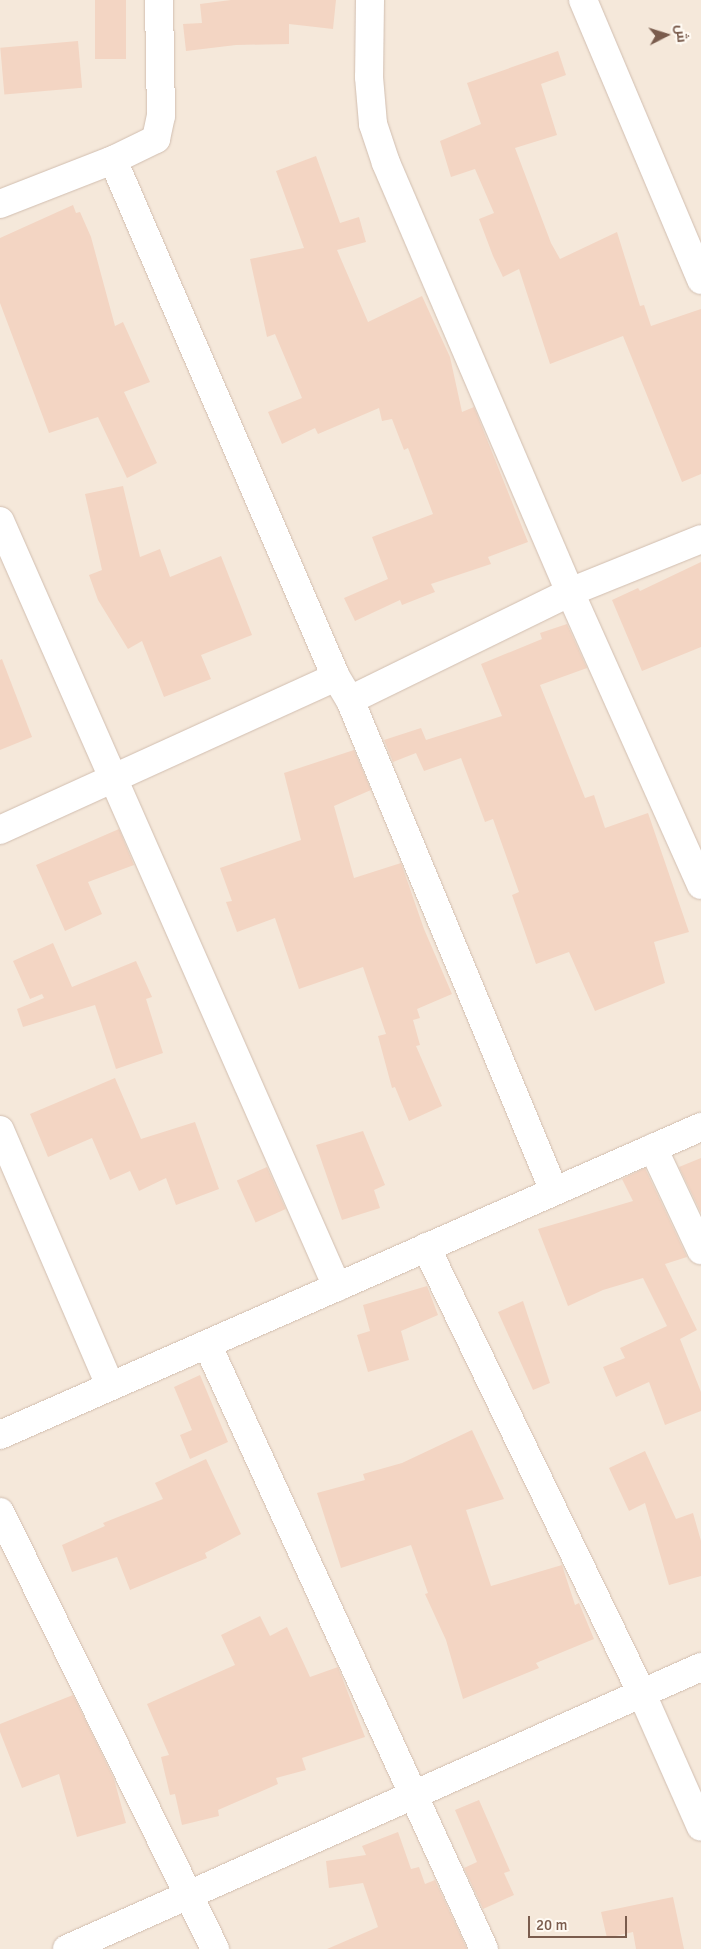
<!DOCTYPE html>
<html>
<head>
<meta charset="utf-8">
<style>
	body { margin:0 }
	#map { position:relative; width:701px; height:1949px; overflow:hidden; background:#fdf6ec; font-family:Signika,Cairo,sans-serif }
	div>[style] { position:absolute }
	.residential>* { inset:0; background:#f5e8da; transform-origin:0 0 }
	.building>* { inset:0; background:#f3d5c3; transform-origin:0 0 }
	.roads { filter:drop-shadow(0 0 1px #d1beb0) drop-shadow(0 0 1px #d1beb0) }
	.street>* { height:28px; margin:-14px; padding:0 14px; transform-origin:14px; border-radius:14px; background:#fff }
	span { translate:-50% -50%; white-space:nowrap; text-align:center; line-height:1.15; -webkit-text-stroke:5px #fffaf3; paint-order:stroke }
	.north { position:absolute; left:641px; top:10px; width:50px; height:50px; -webkit-text-stroke:4px #fffaf3; paint-order:stroke; rotate:85deg; font-size:14px; font-weight:700; line-height:20px; text-align:center; color:#7a5c4d }
	.north::after { content:''; display:block; margin:auto; width:18px; height:22px; background:#7a5c4d; clip-path:polygon(50% 0,100% 100%,50% 72%,0 100%) }
	.scale { position:absolute; left:528px; top:1916px; width:99px; height:22px; box-sizing:border-box; border:2px solid #7a5c4d; border-top:0; padding-left:6px; font-size:15px; line-height:18px; white-space:nowrap; color:#7a5c4d; -webkit-text-stroke:4px #fffaf3; paint-order:stroke }
</style>
</head>
<body>
<div id="map">
	<div class="residential">
		<i style="left:0;top:0;width:701px;height:1949px"></i>
	</div>
	<div class="building">
		<i style="left:95px;top:0;width:31px;height:59px"></i>
		<i style="clip-path:polygon(231px 0,336px 0,333px 29px,289px 24px,289px 44px,236px 45px,186px 51px,183px 24px,202px 23px,200px 4px)"></i>
		<i style="left:78px;top:41px;width:47px;height:78px;rotate:85deg"></i>
		<i style="clip-path:polygon(558px 51px,566px 75px,541px 84px,557px 135px,515px 148px,551px 243px,560px 259px,617px 232px,640px 306px,644px 305px,651px 326px,701px 309px,701px 474px,682px 482px,623px 336px,550px 364px,519px 269px,503px 277px,493px 256px,479px 219px,494px 213px,475px 169px,451px 177px,440px 141px,481px 124px,467px 83px)"></i>
		<i style="clip-path:polygon(316px 156px,340px 223px,359px 217px,366px 242px,337px 250px,368px 322px,422px 296px,450px 357px,462px 412px,474px 407px,528px 542px,488px 557px,491px 564px,431px 584px,435px 592px,402px 605px,400px 600px,355px 621px,344px 598px,388px 579px,372px 537px,433px 514px,408px 448px,404px 450px,392px 419px,382px 421px,379px 408px,318px 434px,315px 428px,282px 444px,268px 412px,302px 398px,275px 334px,267px 337px,250px 259px,304px 248px,276px 171px)"></i>
		<i style="clip-path:polygon(73px 205px,76px 213px,80px 212px,91px 237px,115px 326px,123px 322px,150px 382px,124px 392px,157px 463px,127px 478px,98px 417px,49px 433px,0 303px,0 238px)"></i>
		<i style="clip-path:polygon(123px 486px,140px 557px,160px 549px,170px 577px,221px 556px,252px 635px,201px 655px,211px 679px,164px 697px,142px 641px,128px 649px,98px 600px,89px 575px,102px 570px,85px 494px)"></i>
		<i style="clip-path:polygon(701px 562px,701px 647px,642px 671px,612px 600px,638px 588px,640px 591px)"></i>
		<i style="clip-path:polygon(567px 624px,587px 668px,540px 685px,585px 798px,594px 795px,605px 828px,648px 813px,689px 932px,654px 942px,665px 983px,595px 1011px,569px 952px,536px 964px,512px 895px,519px 892px,493px 819px,485px 822px,461px 758px,424px 771px,416px 753px,393px 762px,384px 740px,421px 728px,426px 740px,502px 716px,481px 664px,542px 639px,540px 633px)"></i>
		<i style="clip-path:polygon(2px 659px,32px 737px,0 750px,0 660px)"></i>
		<i style="clip-path:polygon(354px 750px,371px 790px,334px 806px,354px 878px,401px 863px,424px 929px,452px 994px,417px 1009px,420px 1018px,413px 1020px,420px 1045px,416px 1046px,442px 1106px,409px 1121px,395px 1087px,392px 1088px,378px 1036px,386px 1034px,363px 967px,299px 989px,275px 918px,237px 932px,226px 902px,232px 901px,220px 868px,301px 840px,284px 773px)"></i>
		<i style="clip-path:polygon(119px 829px,134px 865px,88px 882px,102px 914px,65px 931px,36px 865px)"></i>
		<i style="clip-path:polygon(53px 943px,72px 987px,136px 961px,152px 997px,146px 999px,163px 1053px,116px 1069px,95px 1005px,23px 1027px,17px 1009px,44px 998px,42px 994px,30px 999px,13px 961px)"></i>
		<i style="clip-path:polygon(115px 1078px,141px 1139px,195px 1122px,219px 1189px,176px 1205px,166px 1178px,139px 1191px,130px 1171px,110px 1180px,92px 1138px,48px 1157px,30px 1114px)"></i>
		<i style="clip-path:polygon(363px 1131px,385px 1185px,374px 1190px,380px 1208px,342px 1220px,316px 1145px)"></i>
		<i style="clip-path:polygon(701px 1158px,701px 1213px,679px 1167px)"></i>
		<i style="left:267px;top:1167px;width:46px;height:33px;rotate:66deg"></i>
		<i style="clip-path:polygon(645px 1168px,687px 1257px,665px 1264px,697px 1330px,680px 1339px,701px 1392px,701px 1411px,665px 1425px,649px 1382px,616px 1397px,603px 1367px,625px 1358px,620px 1348px,667px 1326px,643px 1278px,603px 1290px,568px 1306px,538px 1229px,633px 1201px,622px 1179px)"></i>
		<i style="clip-path:polygon(427px 1286px,438px 1315px,401px 1331px,409px 1360px,368px 1372px,357px 1335px,370px 1331px,363px 1305px)"></i>
		<i style="clip-path:polygon(523px 1301px,550px 1383px,533px 1390px,498px 1312px)"></i>
		<i style="clip-path:polygon(200px 1375px,228px 1442px,190px 1459px,180px 1435px,192px 1430px,174px 1387px)"></i>
		<i style="clip-path:polygon(472px 1430px,504px 1499px,466px 1510px,491px 1586px,562px 1565px,575px 1605px,579px 1603px,594px 1639px,536px 1663px,539px 1668px,463px 1699px,446px 1640px,425px 1594px,428px 1593px,411px 1545px,341px 1568px,317px 1493px,365px 1480px,363px 1474px,402px 1463px)"></i>
		<i style="clip-path:polygon(645px 1451px,676px 1519px,693px 1513px,701px 1541px,701px 1576px,669px 1585px,645px 1503px,629px 1511px,609px 1468px)"></i>
		<i style="clip-path:polygon(206px 1459px,241px 1534px,205px 1553px,207px 1558px,130px 1590px,117px 1557px,72px 1572px,62px 1545px,105px 1526px,103px 1523px,163px 1499px,155px 1483px)"></i>
		<i style="clip-path:polygon(260px 1616px,270px 1636px,287px 1627px,310px 1677px,338px 1667px,365px 1737px,302px 1758px,306px 1770px,276px 1778px,278px 1784px,218px 1810px,219px 1816px,182px 1825px,175px 1794px,170px 1795px,161px 1757px,169px 1755px,147px 1704px,235px 1665px,221px 1635px)"></i>
		<i style="clip-path:polygon(73px 1695px,114px 1779px,126px 1823px,77px 1837px,59px 1774px,22px 1788px,0 1732px,0 1724px)"></i>
		<i style="clip-path:polygon(479px 1800px,510px 1871px,504px 1873px,514px 1895px,483px 1909px,464px 1868px,477px 1862px,455px 1810px)"></i>
		<i style="clip-path:polygon(398px 1832px,411px 1869px,419px 1867px,425px 1884px,435px 1880px,467px 1949px,327px 1949px,378px 1927px,363px 1883px,329px 1888px,326px 1861px,366px 1855px,362px 1846px)"></i>
		<i style="clip-path:polygon(673px 1897px,684px 1949px,636px 1949px,633px 1932px,607px 1938px,601px 1912px)"></i>
	</div>
	<div class="roads">
		<div class="street">
			<i style="left:370px;top:0;width:77px;rotate:90.7deg"></i>
			<i style="left:369px;top:77px;width:47px;rotate:85.1deg"></i>
			<i style="left:373px;top:124px;width:41px;rotate:71.6deg"></i>
			<i style="left:386px;top:163px;width:467px;rotate:66.8deg"></i>
			<i style="left:570px;top:592px;width:321px;rotate:65.9deg"></i>
			<i style="left:583px;top:0;width:304px;rotate:67.1deg"></i>
			<i style="left:113px;top:160px;width:563px;rotate:66.67deg"></i>
			<i style="left:336px;top:677px;width:27px;rotate:59deg"></i>
			<i style="left:350px;top:700px;width:532px;rotate:67.44deg"></i>
			<i style="left:0;top:204px;width:121px;rotate:-21.3deg"></i>
			<i style="left:113px;top:160px;width:48px;rotate:-26deg"></i>
			<i style="left:156px;top:139px;width:24px;rotate:-78deg"></i>
			<i style="left:161px;top:116px;width:116px;rotate:-91deg"></i>
			<i style="left:0;top:521px;width:837px;rotate:66.25deg"></i>
			<i style="left:350px;top:700px;width:245px;rotate:-26.1deg"></i>
			<i style="left:570px;top:592px;width:141px;rotate:-22deg"></i>
			<i style="left:0;top:830px;width:369px;rotate:-24.5deg"></i>
			<i style="left:0;top:1130px;width:279px;rotate:66.7deg"></i>
			<i style="left:653px;top:1148px;width:113px;rotate:64.8deg"></i>
			<i style="left:426px;top:1247px;width:496px;rotate:64.2deg"></i>
			<i style="left:642px;top:1694px;width:145px;rotate:66.1deg"></i>
			<i style="left:207px;top:1344px;width:665px;rotate:65.4deg"></i>
			<i style="left:0;top:1435px;width:766px;rotate:-23.72deg"></i>
			<i style="left:0;top:1512px;width:487px;rotate:63.8deg"></i>
			<i style="left:67px;top:1949px;width:694px;rotate:-23.98deg"></i>
		</div>
	</div>
	<div class="north">ش</div>
	<div class="scale">20 m</div>
</div>
</body>
</html>
